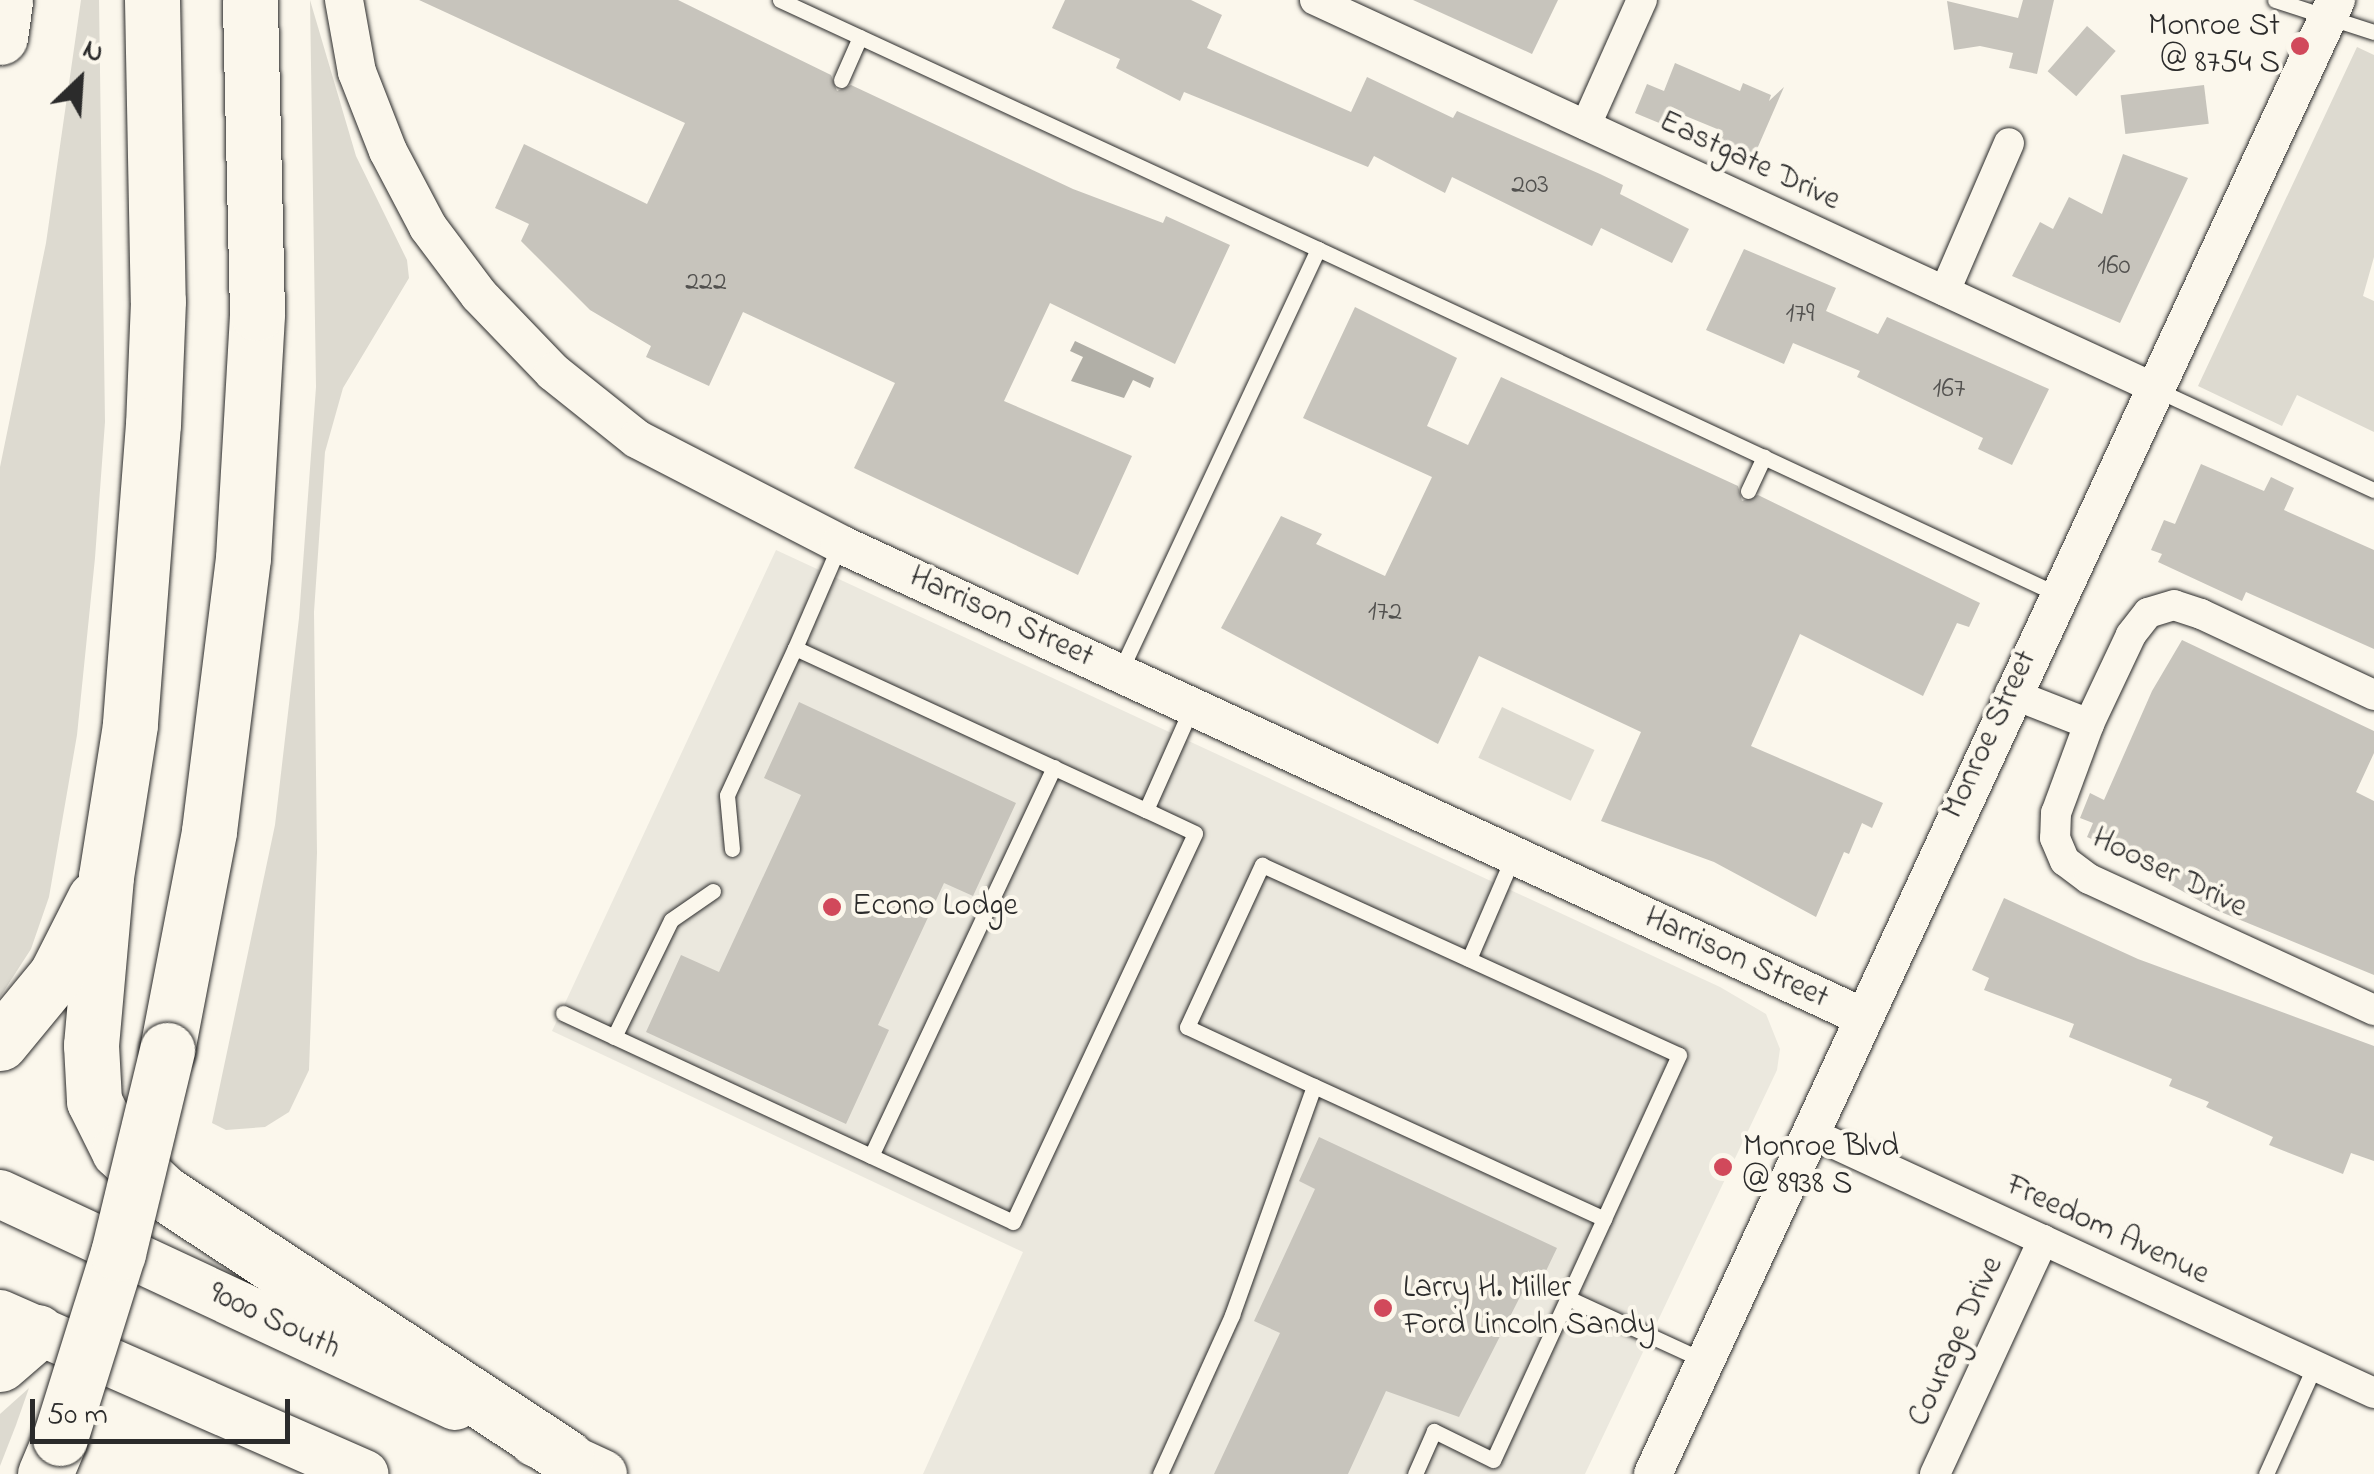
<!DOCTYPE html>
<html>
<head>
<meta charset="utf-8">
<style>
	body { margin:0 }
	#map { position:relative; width:2374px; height:1474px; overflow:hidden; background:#fbf7ec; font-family:"Indie Flower",sans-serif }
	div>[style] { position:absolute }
	.built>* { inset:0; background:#ebe8de }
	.green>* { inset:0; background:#dddad0; transform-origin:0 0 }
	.water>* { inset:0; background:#b1afa7 }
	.building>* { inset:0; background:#c7c4bc; transform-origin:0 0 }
	.roads { filter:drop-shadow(0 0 2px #2b2b2b) drop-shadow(0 0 2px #2b2b2b) }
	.service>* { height:15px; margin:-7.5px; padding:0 7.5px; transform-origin:7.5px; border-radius:7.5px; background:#fbf7ec }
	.minor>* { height:30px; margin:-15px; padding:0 15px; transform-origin:15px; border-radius:15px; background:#fbf7ec }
	.tertiary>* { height:38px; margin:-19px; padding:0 19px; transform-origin:19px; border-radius:19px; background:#fbf7ec }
	.primary>* { height:48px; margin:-24px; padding:0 24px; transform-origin:24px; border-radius:24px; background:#fbf7ec }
	.motorway>* { height:55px; margin:-27.5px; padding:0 27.5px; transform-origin:27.5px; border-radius:27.5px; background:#fbf7ec }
	.bridges { filter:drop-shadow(0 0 2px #2b2b2b) drop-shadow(0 0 2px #2b2b2b) }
	.motorway-bridge>* { height:55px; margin:-27.5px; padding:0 27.5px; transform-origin:27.5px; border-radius:27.5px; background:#fbf7ec }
	.dots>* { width:28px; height:28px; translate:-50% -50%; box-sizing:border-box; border:5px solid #fbf7ec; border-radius:50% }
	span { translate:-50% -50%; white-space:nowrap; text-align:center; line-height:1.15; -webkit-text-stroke:8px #fbf7ec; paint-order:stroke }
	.number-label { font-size:28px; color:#52514f }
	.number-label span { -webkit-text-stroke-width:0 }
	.poi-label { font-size:32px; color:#2b2b2b }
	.right { translate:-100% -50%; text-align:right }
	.left { translate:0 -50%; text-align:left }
	.street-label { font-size:32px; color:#2b2b2b }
	.north { position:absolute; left:30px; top:30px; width:100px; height:100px; -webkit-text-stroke:8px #fbf7ec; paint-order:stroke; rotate:25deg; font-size:28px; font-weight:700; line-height:40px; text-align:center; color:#2b2b2b }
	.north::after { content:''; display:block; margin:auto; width:35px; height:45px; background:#2b2b2b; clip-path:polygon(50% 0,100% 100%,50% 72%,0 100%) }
	.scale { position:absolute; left:30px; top:1399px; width:260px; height:45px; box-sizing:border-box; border:5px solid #2b2b2b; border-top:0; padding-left:12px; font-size:30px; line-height:35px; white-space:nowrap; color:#2b2b2b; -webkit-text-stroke:8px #fbf7ec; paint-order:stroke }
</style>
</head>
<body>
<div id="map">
	<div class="built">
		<i style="clip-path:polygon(776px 550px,1720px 987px,1766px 1014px,1780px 1049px,1777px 1070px,1585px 1474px,923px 1474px,1023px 1252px,552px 1031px)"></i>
	</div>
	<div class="green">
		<i style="clip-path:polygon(81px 0,99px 0,105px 422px,95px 558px,77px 735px,49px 897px,31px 949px,0 997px,0 467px,46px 243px)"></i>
		<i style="clip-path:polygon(310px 0,356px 156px,407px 260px,409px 278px,343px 388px,325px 452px,314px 612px,317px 853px,309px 1070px,289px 1112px,265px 1127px,226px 1130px,212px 1123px,275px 825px,299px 618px,316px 387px)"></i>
		<i style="clip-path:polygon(2357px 47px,2374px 55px,2374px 257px,2363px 296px,2374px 301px,2374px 432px,2297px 395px,2282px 426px,2198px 386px)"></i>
		<i style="left:1502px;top:707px;width:102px;height:56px;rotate:25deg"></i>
		<i style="clip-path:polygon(29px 1388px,16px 1425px,0 1466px,0 1414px)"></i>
	</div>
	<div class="water">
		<i style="clip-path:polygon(1075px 341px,1154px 378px,1150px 388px,1133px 380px,1124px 398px,1071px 381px,1083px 357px,1070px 351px)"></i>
	</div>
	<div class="building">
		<i style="clip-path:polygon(419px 0,678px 0,831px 75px,837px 91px,851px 85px,1073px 189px,1163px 223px,1166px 216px,1230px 245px,1175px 364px,1050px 303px,1004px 401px,1132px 456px,1078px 575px,854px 468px,895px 383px,743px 312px,709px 386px,646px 357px,651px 346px,590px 310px,521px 241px,529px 224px,495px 208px,524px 144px,647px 204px,685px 123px)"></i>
		<i style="clip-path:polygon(1065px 0,1191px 0,1222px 15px,1207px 48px,1351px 112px,1367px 77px,1453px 118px,1457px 111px,1600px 174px,1623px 185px,1620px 194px,1689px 229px,1672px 263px,1601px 228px,1592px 246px,1452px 177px,1445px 193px,1374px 156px,1368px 167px,1184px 92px,1180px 101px,1116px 68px,1120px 59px,1052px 28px)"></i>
		<i style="clip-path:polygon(1413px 0,1558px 0,1532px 54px)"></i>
		<i style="clip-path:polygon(2023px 0,2054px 0,2037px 74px,2009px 68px,2013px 53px,1980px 46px,1954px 50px,1947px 1px,2018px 18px)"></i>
		<i style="left:2087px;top:26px;width:38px;height:60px;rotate:41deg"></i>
		<i style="clip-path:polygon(1675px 63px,1740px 91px,1743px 83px,1771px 95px,1769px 101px,1784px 87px,1754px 156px,1718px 140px,1722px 131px,1671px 110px,1664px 125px,1635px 113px,1647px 84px,1664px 91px)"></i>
		<i style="left:2204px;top:85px;width:39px;height:84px;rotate:83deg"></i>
		<i style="clip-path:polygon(2123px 154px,2188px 178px,2120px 323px,2012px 276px,2040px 222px,2053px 229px,2069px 197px,2102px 214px)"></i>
		<i style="clip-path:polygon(1744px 249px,1836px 288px,1826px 311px,1878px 334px,1887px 317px,2049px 389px,2012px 465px,1978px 449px,1983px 438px,1857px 377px,1860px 371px,1793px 343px,1784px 364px,1706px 330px)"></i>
		<i style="clip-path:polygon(1355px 307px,1457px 358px,1427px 426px,1468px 445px,1501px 377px,1738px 486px,1742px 501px,1758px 495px,1980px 603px,1969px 627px,1957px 623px,1923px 696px,1800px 634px,1751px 746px,1883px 803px,1872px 828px,1862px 823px,1849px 854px,1844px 852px,1816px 917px,1714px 862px,1601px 821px,1641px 732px,1479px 656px,1438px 744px,1221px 628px,1281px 516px,1322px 534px,1316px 544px,1385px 576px,1432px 477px,1303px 418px)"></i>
		<i style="clip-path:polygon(2201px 464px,2264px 491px,2271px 477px,2294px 488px,2284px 510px,2374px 550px,2374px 649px,2246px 592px,2242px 601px,2158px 562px,2162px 554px,2151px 550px,2164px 520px,2175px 524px)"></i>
		<i style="clip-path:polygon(2182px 640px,2374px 731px,2374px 753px,2356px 792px,2374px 801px,2374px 975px,2216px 910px,2141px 868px,2144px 862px,2087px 837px,2093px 823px,2080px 818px,2090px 793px,2104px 800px,2152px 691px)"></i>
		<i style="clip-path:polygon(799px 702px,1016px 803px,973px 896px,944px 883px,878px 1025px,889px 1030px,846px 1124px,646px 1032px,681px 955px,719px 972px,801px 795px,764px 778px)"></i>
		<i style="clip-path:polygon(2004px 898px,2138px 959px,2374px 1046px,2374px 1161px,2351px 1153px,2343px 1174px,2269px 1145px,2273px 1137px,2206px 1107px,2209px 1102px,2169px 1086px,2172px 1079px,2069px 1037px,2074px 1024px,1984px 990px,1989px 978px,1972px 970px)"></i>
		<i style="clip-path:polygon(1319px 1137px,1557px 1248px,1534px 1296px,1523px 1291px,1459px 1417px,1386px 1391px,1348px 1474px,1214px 1474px,1280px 1333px,1254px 1321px,1315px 1189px,1299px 1181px)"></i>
	</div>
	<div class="roads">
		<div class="service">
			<i style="left:780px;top:0;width:593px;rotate:24.84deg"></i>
			<i style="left:1318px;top:249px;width:468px;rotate:115.1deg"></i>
			<i style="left:2275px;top:0;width:104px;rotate:17.9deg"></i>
			<i style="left:841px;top:80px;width:47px;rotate:-66.2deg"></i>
			<i style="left:1318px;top:249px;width:816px;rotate:25.03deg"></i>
			<i style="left:2155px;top:389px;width:241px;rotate:24.8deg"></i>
			<i style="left:1748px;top:491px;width:38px;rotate:-65deg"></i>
			<i style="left:840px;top:544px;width:113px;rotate:113.4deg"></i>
			<i style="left:795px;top:648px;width:387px;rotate:24.8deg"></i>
			<i style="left:1146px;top:810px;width:111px;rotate:-66deg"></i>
			<i style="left:732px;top:849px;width:54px;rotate:-95.3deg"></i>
			<i style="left:727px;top:795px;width:162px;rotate:-65.2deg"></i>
			<i style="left:1469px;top:959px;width:111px;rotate:-66.7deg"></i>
			<i style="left:563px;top:1013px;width:496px;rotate:24.9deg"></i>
			<i style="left:1013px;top:1222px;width:429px;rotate:-64.9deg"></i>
			<i style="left:1195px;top:833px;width:54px;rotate:-154.9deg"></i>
			<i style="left:614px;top:1037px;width:130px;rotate:-64deg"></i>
			<i style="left:671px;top:920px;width:51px;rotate:-34.6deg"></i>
			<i style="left:1314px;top:1086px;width:140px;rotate:-155.1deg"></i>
			<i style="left:1187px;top:1027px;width:179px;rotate:-65.2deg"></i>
			<i style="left:1262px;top:865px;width:458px;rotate:24.5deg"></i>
			<i style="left:1679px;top:1055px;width:180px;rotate:114.6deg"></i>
			<i style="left:871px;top:1156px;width:430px;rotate:-64.8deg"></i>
			<i style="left:1568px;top:1298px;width:151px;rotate:24.7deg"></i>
			<i style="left:1160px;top:1474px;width:175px;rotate:-65.6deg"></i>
			<i style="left:1232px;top:1315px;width:243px;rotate:-70.3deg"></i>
			<i style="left:1314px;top:1086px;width:319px;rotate:24.6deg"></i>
			<i style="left:1604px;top:1219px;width:265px;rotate:114.7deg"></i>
			<i style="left:1493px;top:1460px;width:66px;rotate:-153.8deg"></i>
			<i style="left:1434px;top:1431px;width:47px;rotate:113.8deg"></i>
			<i style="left:2266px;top:1474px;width:120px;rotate:-65.8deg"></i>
		</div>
		<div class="minor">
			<i style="left:1315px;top:0;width:922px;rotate:24.81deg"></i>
			<i style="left:1586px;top:125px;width:137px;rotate:-65.9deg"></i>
			<i style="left:1945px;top:291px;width:161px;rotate:-66.6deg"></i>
			<i style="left:2010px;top:693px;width:85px;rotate:21.4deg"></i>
			<i style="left:2374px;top:695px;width:191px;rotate:-154.9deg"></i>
			<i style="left:2201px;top:614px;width:28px;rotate:-162deg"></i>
			<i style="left:2174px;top:605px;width:27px;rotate:163deg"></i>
			<i style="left:2148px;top:613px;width:28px;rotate:128deg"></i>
			<i style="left:2131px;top:635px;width:98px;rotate:115.3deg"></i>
			<i style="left:2089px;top:724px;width:95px;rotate:110.3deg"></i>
			<i style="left:2056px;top:813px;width:25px;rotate:92deg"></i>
			<i style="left:2055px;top:838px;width:25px;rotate:67deg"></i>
			<i style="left:2065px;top:861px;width:30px;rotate:37deg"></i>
			<i style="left:2089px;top:879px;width:314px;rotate:24.7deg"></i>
			<i style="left:1811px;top:1133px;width:620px;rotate:24.79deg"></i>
			<i style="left:1935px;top:1474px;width:258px;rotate:-65.2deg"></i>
		</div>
		<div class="tertiary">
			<i style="left:344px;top:0;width:73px;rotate:79.8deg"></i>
			<i style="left:357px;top:72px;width:85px;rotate:68.6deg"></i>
			<i style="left:388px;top:151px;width:86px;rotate:62.2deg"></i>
			<i style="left:428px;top:227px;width:85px;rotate:53.1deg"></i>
			<i style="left:479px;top:295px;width:107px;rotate:46.1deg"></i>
			<i style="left:553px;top:372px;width:107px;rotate:38.6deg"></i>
			<i style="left:637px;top:439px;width:229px;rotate:27.3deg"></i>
			<i style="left:840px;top:544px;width:1127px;rotate:24.81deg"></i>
			<i style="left:1653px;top:1474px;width:1625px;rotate:-65.14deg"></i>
		</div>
		<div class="primary">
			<i style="left:0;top:1194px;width:502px;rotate:24.98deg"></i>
			<i style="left:0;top:1314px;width:398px;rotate:23.7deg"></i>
			<i style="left:534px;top:1442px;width:76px;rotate:24.9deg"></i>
		</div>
		<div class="motorway">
			<i style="left:152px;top:0;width:301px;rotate:88.9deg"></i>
			<i style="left:158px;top:301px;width:123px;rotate:92.3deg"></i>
			<i style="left:153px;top:424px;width:302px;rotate:94.4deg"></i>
			<i style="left:130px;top:725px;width:154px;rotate:99deg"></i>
			<i style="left:106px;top:877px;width:169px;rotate:95.1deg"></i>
			<i style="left:91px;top:1045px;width:56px;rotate:86.9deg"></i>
			<i style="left:94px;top:1101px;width:56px;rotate:63.4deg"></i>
			<i style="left:119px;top:1151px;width:62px;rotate:43deg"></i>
			<i style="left:164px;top:1193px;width:481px;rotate:33.3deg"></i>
			<i style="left:0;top:37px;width:37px;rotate:-82deg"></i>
			<i style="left:0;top:1043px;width:88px;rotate:-50.5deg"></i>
			<i style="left:56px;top:975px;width:86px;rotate:-63.1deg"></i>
			<i style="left:167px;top:1050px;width:223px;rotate:-79.1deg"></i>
			<i style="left:209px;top:831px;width:275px;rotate:-82.9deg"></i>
			<i style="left:243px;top:558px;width:245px;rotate:-86.7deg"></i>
			<i style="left:257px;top:313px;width:313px;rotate:-91.3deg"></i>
			<i style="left:0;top:1364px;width:49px;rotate:-40.9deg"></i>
			<i style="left:45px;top:1474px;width:39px;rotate:-67deg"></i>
		</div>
	</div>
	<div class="bridges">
		<div class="motorway-bridge">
			<i style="left:60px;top:1438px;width:194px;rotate:-72.6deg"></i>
			<i style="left:118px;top:1253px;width:209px;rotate:-76.4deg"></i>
		</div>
	</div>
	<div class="dots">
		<i style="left:2300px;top:46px;background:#d1495b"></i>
		<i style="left:832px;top:907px;background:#d1495b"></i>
		<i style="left:1723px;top:1167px;background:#d1495b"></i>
		<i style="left:1383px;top:1308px;background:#d1495b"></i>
	</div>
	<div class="number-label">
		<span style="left:1530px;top:186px">203</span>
		<span style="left:2114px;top:267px">160</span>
		<span style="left:706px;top:283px">222</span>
		<span style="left:1800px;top:315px">179</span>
		<span style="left:1949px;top:390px">167</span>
		<span style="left:1385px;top:613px">172</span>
	</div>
	<div class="poi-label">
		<span class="right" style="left:2280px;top:46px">Monroe St<br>@ 8754 S</span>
		<span class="left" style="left:852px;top:907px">Econo Lodge</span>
		<span class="left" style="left:1743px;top:1167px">Monroe Blvd<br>@ 8938 S</span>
		<span class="left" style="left:1403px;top:1308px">Larry H. Miller<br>Ford Lincoln Sandy</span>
	</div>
	<div class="street-label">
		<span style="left:1749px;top:162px;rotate:25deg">Eastgate Drive</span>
		<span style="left:1001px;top:618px;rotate:25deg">Harrison Street</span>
		<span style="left:1991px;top:735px;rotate:-65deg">Monroe Street</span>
		<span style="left:2169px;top:874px;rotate:26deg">Hooser Drive</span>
		<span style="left:1736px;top:959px;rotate:25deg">Harrison Street</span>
		<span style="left:2107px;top:1231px;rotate:25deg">Freedom Avenue</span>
		<span style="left:274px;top:1322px;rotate:25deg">9000 South</span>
		<span style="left:1957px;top:1342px;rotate:-65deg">Courage Drive</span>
	</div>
	<div class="north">N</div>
	<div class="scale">50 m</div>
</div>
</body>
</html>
